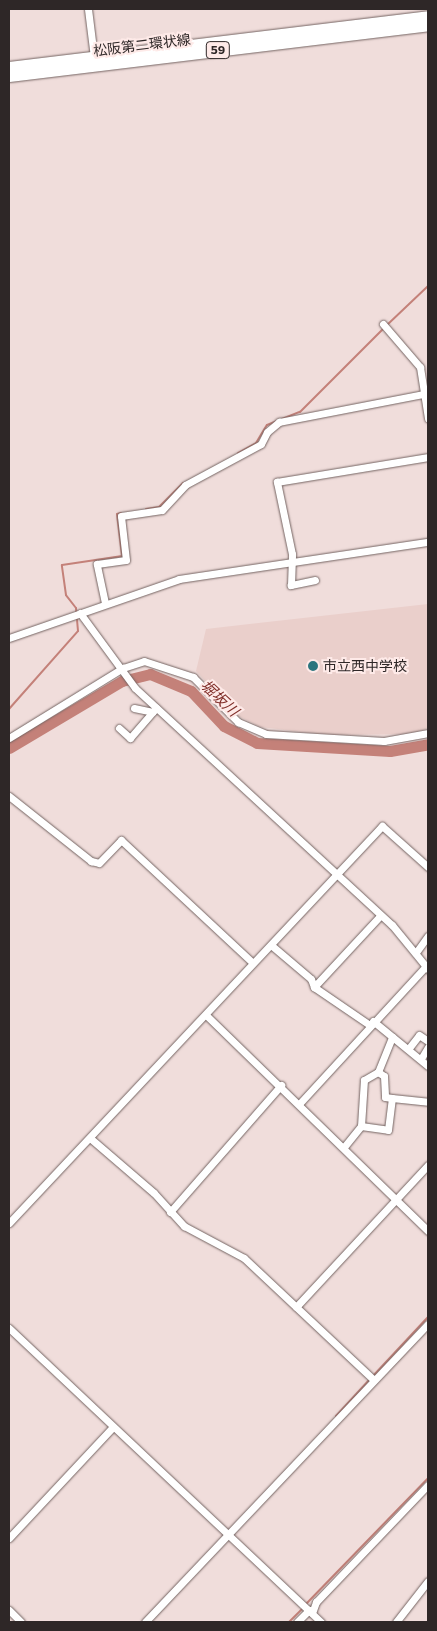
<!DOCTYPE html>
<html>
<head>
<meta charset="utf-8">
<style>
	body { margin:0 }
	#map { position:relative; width:437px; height:1631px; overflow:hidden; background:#f0dddb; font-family:Commissioner,"Noto Sans JP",sans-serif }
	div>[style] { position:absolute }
	.built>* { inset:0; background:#eacfcb }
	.stream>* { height:2px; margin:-1px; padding:0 1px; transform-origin:1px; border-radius:1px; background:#c48179 }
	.river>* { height:11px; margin:-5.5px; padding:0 5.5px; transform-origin:5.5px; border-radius:5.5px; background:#c48179 }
	.roads { filter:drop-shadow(0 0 1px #746462) drop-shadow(0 0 1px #746462) }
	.minor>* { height:7px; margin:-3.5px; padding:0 3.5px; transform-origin:3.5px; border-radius:3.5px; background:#fff }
	.primary>* { height:11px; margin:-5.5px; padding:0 5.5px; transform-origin:5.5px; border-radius:5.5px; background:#fff }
	.dots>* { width:14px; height:14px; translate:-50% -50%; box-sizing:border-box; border:2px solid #feeae8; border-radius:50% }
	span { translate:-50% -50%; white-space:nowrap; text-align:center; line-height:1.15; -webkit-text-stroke:4px #feeae8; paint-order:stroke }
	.shield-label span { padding:1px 4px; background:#feeae8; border:1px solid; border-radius:4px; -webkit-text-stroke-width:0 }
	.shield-label { font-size:12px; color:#2e2727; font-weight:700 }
	.street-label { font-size:14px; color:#2e2727 }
	.poi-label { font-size:14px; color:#2e2727 }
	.left { translate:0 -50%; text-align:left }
	.water-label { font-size:15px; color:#812f2a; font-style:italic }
	.frame { position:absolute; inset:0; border:10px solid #2e2727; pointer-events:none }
</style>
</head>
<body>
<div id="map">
	<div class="built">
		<i style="clip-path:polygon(428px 604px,428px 728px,412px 734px,325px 735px,261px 727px,238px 716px,196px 671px,206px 629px)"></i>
	</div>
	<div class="stream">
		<i style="left:387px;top:325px;width:57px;rotate:-43.6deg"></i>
		<i style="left:238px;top:453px;width:21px;rotate:-29deg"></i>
		<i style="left:256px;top:443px;width:21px;rotate:-59deg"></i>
		<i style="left:267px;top:425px;width:35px;rotate:-22deg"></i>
		<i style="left:300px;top:412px;width:117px;rotate:-45deg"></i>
		<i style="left:146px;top:509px;width:13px;rotate:-9deg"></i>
		<i style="left:159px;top:507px;width:34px;rotate:-45deg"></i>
		<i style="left:9px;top:709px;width:104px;rotate:-48.5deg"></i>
		<i style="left:78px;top:631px;width:23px;rotate:-95deg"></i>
		<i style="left:76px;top:608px;width:16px;rotate:-128deg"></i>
		<i style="left:66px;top:595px;width:30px;rotate:-98deg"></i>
		<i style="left:62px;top:565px;width:61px;rotate:-8.5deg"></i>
		<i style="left:122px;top:556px;width:42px;rotate:-96.8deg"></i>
		<i style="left:117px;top:514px;width:4px;rotate:-14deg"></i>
		<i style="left:373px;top:1376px;width:81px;rotate:-47deg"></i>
		<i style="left:336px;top:1416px;width:50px;rotate:-47.4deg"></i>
		<i style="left:306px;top:1604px;width:175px;rotate:-45.9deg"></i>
		<i style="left:289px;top:1622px;width:20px;rotate:-45deg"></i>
	</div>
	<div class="river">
		<i style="left:9px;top:748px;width:131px;rotate:-30.7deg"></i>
		<i style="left:122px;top:681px;width:29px;rotate:-14deg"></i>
		<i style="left:150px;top:674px;width:44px;rotate:22.5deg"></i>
		<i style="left:191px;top:691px;width:48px;rotate:46.7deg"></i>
		<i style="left:224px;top:726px;width:37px;rotate:27deg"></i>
		<i style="left:257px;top:743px;width:133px;rotate:3.4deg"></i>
		<i style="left:390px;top:751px;width:39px;rotate:-10deg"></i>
	</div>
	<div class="roads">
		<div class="minor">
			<i style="left:88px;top:9px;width:48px;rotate:82.9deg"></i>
			<i style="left:383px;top:324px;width:57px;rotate:49.3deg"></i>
			<i style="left:420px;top:367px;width:52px;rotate:81.1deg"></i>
			<i style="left:315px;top:580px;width:25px;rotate:168deg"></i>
			<i style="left:291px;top:585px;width:31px;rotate:-88deg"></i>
			<i style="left:292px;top:554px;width:74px;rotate:-101.8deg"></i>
			<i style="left:277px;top:482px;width:153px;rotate:-9.4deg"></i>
			<i style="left:105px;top:603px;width:40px;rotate:-102deg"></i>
			<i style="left:97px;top:564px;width:29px;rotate:-8deg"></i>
			<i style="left:126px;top:560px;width:44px;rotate:-96.5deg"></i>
			<i style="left:121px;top:516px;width:41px;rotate:-8.3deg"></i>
			<i style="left:162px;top:510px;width:34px;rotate:-47deg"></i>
			<i style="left:185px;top:485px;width:86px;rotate:-28.3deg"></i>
			<i style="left:261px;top:444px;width:13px;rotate:-63deg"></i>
			<i style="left:267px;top:432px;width:16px;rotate:-40deg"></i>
			<i style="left:279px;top:422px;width:152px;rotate:-11deg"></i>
			<i style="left:80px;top:613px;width:93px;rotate:53.7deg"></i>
			<i style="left:135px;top:688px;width:350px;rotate:42.7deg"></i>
			<i style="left:392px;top:925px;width:57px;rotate:50.7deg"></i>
			<i style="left:9px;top:638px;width:180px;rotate:-19.1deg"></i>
			<i style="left:179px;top:579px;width:252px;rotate:-8.5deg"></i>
			<i style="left:134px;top:708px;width:19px;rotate:12deg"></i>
			<i style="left:119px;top:728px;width:15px;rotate:42deg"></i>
			<i style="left:130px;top:738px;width:40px;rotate:-49deg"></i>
			<i style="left:9px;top:738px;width:134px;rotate:-31.6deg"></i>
			<i style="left:123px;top:668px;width:22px;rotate:-18deg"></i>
			<i style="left:144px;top:661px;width:52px;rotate:18.1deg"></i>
			<i style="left:193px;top:677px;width:64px;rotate:45deg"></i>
			<i style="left:238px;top:722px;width:30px;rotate:23deg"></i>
			<i style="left:266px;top:734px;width:118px;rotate:3.4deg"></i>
			<i style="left:384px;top:741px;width:45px;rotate:-10.3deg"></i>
			<i style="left:9px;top:796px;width:105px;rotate:38.4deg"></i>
			<i style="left:91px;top:861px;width:8px;rotate:14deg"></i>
			<i style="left:99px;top:863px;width:32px;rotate:-46deg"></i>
			<i style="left:121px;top:840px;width:180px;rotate:43deg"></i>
			<i style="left:271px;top:945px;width:52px;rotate:40.4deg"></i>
			<i style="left:311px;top:979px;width:9px;rotate:69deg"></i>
			<i style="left:314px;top:987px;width:65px;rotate:34.4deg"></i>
			<i style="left:417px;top:951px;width:19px;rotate:-54deg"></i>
			<i style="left:314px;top:987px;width:98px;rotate:-47.1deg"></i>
			<i style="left:206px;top:1015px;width:310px;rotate:44.2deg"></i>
			<i style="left:373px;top:1021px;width:71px;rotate:39.3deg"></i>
			<i style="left:409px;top:1048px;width:16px;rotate:-52deg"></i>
			<i style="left:419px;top:1035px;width:11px;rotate:34deg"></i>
			<i style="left:422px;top:1057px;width:12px;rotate:-59deg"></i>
			<i style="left:378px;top:1072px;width:7px;rotate:34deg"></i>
			<i style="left:384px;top:1076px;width:21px;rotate:87deg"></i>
			<i style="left:385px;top:1097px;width:7px;rotate:8deg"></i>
			<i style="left:300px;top:1103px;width:185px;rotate:-47.4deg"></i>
			<i style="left:361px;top:1126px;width:46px;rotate:-86.3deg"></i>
			<i style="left:364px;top:1080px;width:16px;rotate:-30deg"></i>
			<i style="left:378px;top:1072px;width:38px;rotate:-68deg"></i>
			<i style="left:90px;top:1138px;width:84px;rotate:40.7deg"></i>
			<i style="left:154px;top:1193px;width:45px;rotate:47.7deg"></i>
			<i style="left:184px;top:1226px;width:68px;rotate:28.1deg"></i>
			<i style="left:244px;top:1258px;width:178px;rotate:43.2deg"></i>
			<i style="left:344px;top:1147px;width:27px;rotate:-51deg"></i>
			<i style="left:361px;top:1126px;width:27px;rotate:8deg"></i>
			<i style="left:388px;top:1130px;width:32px;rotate:-83deg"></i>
			<i style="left:392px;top:1098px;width:36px;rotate:6deg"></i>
			<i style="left:170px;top:1212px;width:169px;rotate:-48.8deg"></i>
			<i style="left:9px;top:1223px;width:545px;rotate:-46.79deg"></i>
			<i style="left:382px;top:826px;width:62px;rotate:41.7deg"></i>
			<i style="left:296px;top:1307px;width:194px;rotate:-47.1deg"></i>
			<i style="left:9px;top:1328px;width:429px;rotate:43.3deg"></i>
			<i style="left:9px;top:1538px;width:152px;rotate:-46.9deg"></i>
			<i style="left:9px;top:1610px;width:17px;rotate:45deg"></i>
			<i style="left:312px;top:1613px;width:12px;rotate:-70deg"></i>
			<i style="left:316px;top:1602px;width:162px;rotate:-46.3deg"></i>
			<i style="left:145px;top:1622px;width:411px;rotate:-46.5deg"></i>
			<i style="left:297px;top:1622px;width:17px;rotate:-45deg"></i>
			<i style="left:396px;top:1622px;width:52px;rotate:-52deg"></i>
		</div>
		<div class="primary">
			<i style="left:9px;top:67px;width:422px;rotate:-6.9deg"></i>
			<i style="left:9px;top:76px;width:422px;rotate:-6.9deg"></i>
		</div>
	</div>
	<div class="dots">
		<i style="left:313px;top:666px;background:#2c757e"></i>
	</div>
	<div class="shield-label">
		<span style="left:218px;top:50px">59</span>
	</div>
	<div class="street-label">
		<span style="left:142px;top:45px;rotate:-7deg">松阪第二環状線</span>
	</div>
	<div class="poi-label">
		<span class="left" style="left:323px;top:666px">市立西中学校</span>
	</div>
	<div class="water-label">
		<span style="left:220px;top:698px;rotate:43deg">堀坂川</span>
	</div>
	<div class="frame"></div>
</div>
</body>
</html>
